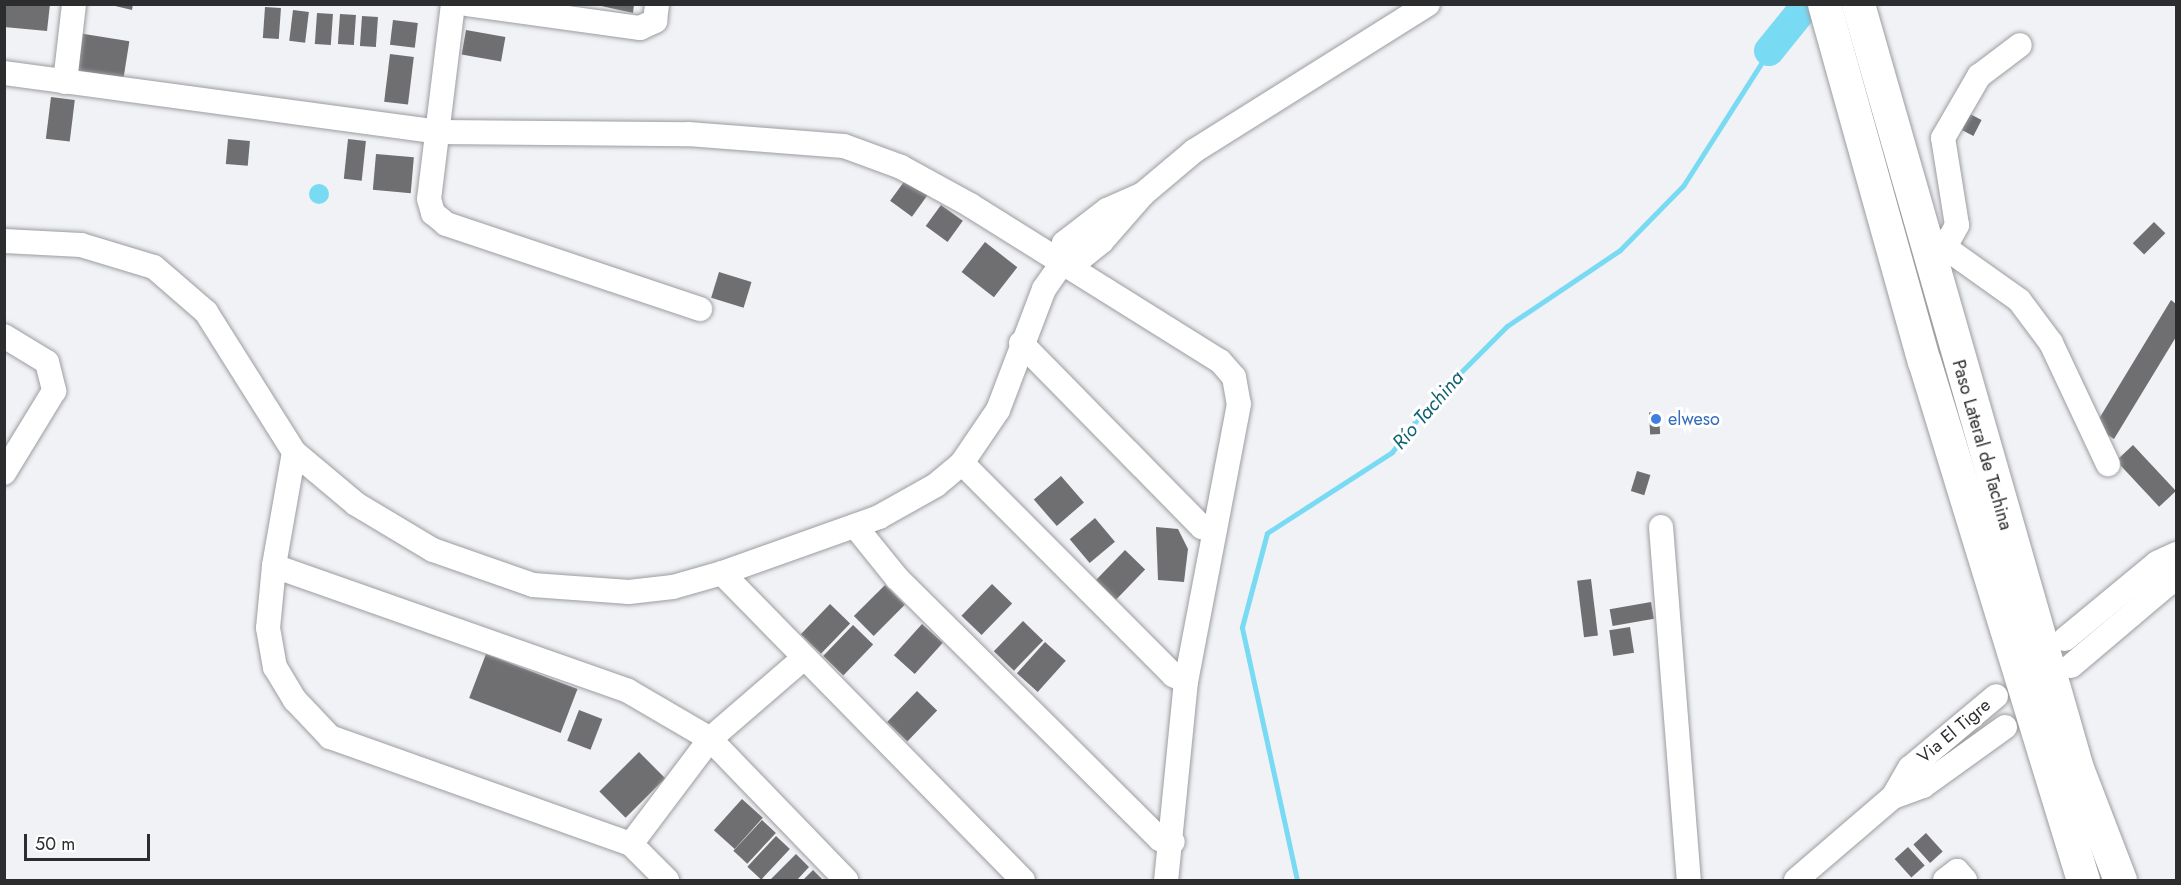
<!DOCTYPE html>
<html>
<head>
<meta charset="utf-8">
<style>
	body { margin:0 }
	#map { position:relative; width:2181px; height:885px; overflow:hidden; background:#f1f2f5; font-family:Jost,sans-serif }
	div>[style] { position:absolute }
	.water>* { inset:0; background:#79daf3 }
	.round { border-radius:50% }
	.stream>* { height:5px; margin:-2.5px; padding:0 2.5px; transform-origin:2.5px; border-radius:2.5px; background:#79daf3 }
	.river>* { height:30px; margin:-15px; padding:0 15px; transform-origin:15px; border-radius:15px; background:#79daf3 }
	.building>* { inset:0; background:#6f6f72; transform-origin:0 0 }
	.roads { filter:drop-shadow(0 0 2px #9c9da0) drop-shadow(0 0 2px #9c9da0) }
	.minor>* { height:24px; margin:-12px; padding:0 12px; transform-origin:12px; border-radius:12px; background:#fff }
	.highway>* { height:33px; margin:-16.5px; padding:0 16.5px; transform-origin:16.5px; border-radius:16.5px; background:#fff }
	.dots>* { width:16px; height:16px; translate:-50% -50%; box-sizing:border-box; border:3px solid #fff; border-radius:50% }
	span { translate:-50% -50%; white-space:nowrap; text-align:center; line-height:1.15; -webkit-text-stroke:6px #fff; paint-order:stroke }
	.shop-label { font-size:18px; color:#366cbe }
	.left { translate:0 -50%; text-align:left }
	.street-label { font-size:18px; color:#2c2d2e }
	.water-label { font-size:20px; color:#116273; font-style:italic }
	.frame { position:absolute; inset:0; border:6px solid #2c2d2e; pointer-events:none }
	.scale { position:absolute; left:24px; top:834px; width:126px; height:27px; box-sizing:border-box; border:3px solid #2c2d2e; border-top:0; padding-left:8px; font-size:18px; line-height:21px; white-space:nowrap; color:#2c2d2e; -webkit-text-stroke:4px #fff; paint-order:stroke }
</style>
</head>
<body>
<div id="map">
	<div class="water">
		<i class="round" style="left:309px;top:184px;width:20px;height:20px"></i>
	</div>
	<div class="stream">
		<i style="left:1297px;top:880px;width:259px;rotate:-102.3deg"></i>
		<i style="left:1242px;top:627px;width:97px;rotate:-75.1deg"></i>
		<i style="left:1267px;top:533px;width:149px;rotate:-32.9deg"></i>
		<i style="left:1392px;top:452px;width:59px;rotate:-52.5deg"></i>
		<i style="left:1428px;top:405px;width:112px;rotate:-45deg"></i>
		<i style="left:1507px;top:326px;width:136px;rotate:-33.9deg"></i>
		<i style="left:1620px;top:250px;width:90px;rotate:-45.5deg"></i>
		<i style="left:1683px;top:186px;width:160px;rotate:-57.5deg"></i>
	</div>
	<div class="river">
		<i style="left:1769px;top:51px;width:60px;rotate:-51deg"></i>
	</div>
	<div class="building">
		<i style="clip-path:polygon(6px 4px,50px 4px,47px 31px,4px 27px)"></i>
		<i style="clip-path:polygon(107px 4px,133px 4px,132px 10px)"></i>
		<i style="clip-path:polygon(592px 4px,634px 4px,633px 13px)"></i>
		<i style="left:265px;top:7px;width:16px;height:31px;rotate:4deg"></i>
		<i style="left:293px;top:10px;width:16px;height:31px;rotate:7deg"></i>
		<i style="left:317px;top:13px;width:16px;height:31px;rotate:4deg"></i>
		<i style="left:340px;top:14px;width:16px;height:30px;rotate:4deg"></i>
		<i style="left:362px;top:16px;width:16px;height:30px;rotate:4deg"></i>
		<i style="left:393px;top:20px;width:25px;height:25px;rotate:7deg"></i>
		<i style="left:466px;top:30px;width:40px;height:25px;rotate:10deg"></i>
		<i style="left:78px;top:33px;width:52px;height:37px;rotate:9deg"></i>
		<i style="left:390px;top:54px;width:24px;height:48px;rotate:7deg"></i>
		<i style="left:51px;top:97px;width:24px;height:42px;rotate:7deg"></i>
		<i style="left:1970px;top:114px;width:13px;height:18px;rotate:27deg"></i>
		<i style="left:228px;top:139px;width:22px;height:25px;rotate:5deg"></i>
		<i style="left:348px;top:139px;width:18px;height:40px;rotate:6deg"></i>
		<i style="left:376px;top:154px;width:38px;height:36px;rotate:5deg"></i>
		<i style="left:906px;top:179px;width:27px;height:27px;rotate:36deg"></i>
		<i style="left:941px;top:205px;width:27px;height:26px;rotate:36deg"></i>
		<i style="left:2154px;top:222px;width:16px;height:30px;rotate:45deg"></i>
		<i style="left:985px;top:242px;width:41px;height:38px;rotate:38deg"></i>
		<i style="left:719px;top:272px;width:34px;height:27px;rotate:17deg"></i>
		<i style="clip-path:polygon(2171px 300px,2176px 304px,2176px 337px,2114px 439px,2094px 427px)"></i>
		<i style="left:1659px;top:412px;width:22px;height:10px;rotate:87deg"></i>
		<i style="left:2133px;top:445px;width:63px;height:23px;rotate:47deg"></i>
		<i style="left:1637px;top:471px;width:14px;height:21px;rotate:17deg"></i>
		<i style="left:1061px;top:476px;width:35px;height:36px;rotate:49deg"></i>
		<i style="left:1095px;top:518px;width:31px;height:33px;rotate:50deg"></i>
		<i style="clip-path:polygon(1156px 527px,1178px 529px,1188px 549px,1184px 582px,1158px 580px)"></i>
		<i style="left:1125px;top:550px;width:28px;height:42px;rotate:44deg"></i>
		<i style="left:1591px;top:579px;width:57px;height:14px;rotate:83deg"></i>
		<i style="left:992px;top:584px;width:28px;height:44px;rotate:44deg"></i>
		<i style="left:885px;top:585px;width:28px;height:44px;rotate:45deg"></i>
		<i style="left:1651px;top:602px;width:17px;height:42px;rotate:80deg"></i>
		<i style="left:830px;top:604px;width:28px;height:42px;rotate:44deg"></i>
		<i style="left:1023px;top:621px;width:28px;height:42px;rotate:44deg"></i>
		<i style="left:922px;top:624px;width:28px;height:42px;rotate:42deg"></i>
		<i style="left:853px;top:625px;width:28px;height:43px;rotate:44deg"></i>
		<i style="left:1630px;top:627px;width:26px;height:21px;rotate:81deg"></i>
		<i style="left:1045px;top:642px;width:28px;height:42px;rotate:42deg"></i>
		<i style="left:486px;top:654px;width:98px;height:47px;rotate:21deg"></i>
		<i style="left:917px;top:691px;width:28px;height:43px;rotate:44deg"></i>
		<i style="left:579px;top:710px;width:25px;height:33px;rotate:21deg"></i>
		<i style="left:639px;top:752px;width:37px;height:56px;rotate:45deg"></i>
		<i style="left:742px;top:799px;width:28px;height:42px;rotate:42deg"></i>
		<i style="left:762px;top:820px;width:19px;height:42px;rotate:43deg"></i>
		<i style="left:1926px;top:833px;width:25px;height:17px;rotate:48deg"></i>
		<i style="left:776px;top:836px;width:19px;height:42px;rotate:43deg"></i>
		<i style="left:1908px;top:847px;width:25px;height:18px;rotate:48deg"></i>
		<i style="clip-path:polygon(796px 854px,809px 867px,797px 880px,770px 880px)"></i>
		<i style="clip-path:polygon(813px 870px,823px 880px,803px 880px)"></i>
	</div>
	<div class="roads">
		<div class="minor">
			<i style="left:453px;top:4px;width:196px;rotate:97deg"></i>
			<i style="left:429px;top:199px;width:15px;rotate:74deg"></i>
			<i style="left:433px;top:213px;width:17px;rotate:40deg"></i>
			<i style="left:446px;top:224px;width:268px;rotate:18.5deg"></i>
			<i style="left:467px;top:4px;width:175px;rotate:7.9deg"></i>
			<i style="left:640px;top:28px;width:17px;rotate:-25deg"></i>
			<i style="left:655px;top:21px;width:17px;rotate:-83deg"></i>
			<i style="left:4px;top:73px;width:438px;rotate:7.7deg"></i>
			<i style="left:438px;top:132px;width:250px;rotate:0.5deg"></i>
			<i style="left:688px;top:134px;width:156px;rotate:4.4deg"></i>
			<i style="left:844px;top:146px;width:61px;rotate:20.2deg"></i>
			<i style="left:901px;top:167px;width:79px;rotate:28.8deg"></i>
			<i style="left:970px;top:205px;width:295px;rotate:32deg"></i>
			<i style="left:1220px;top:361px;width:21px;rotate:49deg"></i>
			<i style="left:1234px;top:377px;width:27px;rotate:80deg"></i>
			<i style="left:1239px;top:404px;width:282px;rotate:100.8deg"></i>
			<i style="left:1186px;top:681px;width:200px;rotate:95.7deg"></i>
			<i style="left:65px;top:82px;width:79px;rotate:-83.4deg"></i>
			<i style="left:1919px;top:229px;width:123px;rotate:35.4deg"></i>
			<i style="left:2019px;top:300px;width:54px;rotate:53.3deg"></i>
			<i style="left:2051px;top:343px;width:134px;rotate:64.8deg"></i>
			<i style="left:4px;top:241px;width:77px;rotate:3deg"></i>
			<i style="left:81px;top:245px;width:76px;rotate:16.8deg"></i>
			<i style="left:154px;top:267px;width:69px;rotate:40.9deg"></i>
			<i style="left:206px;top:312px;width:165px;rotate:57.8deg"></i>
			<i style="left:294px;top:452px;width:81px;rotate:40deg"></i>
			<i style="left:356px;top:504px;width:90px;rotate:30.9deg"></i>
			<i style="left:433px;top:550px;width:106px;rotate:19.3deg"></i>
			<i style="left:533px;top:585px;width:96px;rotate:4.2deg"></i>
			<i style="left:629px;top:592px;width:44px;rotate:-6.5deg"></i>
			<i style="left:673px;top:587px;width:51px;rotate:-15.9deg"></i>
			<i style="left:722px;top:573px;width:167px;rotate:-19.6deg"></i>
			<i style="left:879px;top:517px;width:65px;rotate:-29.3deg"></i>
			<i style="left:936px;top:485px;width:34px;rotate:-40deg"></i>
			<i style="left:962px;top:463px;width:64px;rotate:-55.8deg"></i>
			<i style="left:998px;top:410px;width:129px;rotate:-69.2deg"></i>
			<i style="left:1044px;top:289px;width:32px;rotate:-55deg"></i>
			<i style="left:1062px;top:263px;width:20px;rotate:-84deg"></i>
			<i style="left:1064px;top:243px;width:54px;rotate:-37.5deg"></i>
			<i style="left:1107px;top:210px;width:39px;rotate:-24deg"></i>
			<i style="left:1945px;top:247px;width:25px;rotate:-61deg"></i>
			<i style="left:1957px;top:225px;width:88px;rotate:-99.1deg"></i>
			<i style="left:1943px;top:138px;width:72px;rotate:-59.9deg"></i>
			<i style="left:1979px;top:76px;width:51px;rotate:-37.1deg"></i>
			<i style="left:1062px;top:263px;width:18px;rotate:-13deg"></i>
			<i style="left:1080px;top:259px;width:28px;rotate:-39deg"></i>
			<i style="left:1102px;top:241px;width:62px;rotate:-48.9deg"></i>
			<i style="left:1143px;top:194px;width:67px;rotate:-40.1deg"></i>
			<i style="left:1194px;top:151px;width:276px;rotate:-32.1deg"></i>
			<i style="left:4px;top:336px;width:50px;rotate:31.2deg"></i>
			<i style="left:47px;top:362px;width:30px;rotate:76deg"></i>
			<i style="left:54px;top:391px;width:96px;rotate:121.4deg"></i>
			<i style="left:1021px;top:343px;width:258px;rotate:45.5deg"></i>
			<i style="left:1202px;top:527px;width:13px;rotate:18deg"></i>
			<i style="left:294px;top:452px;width:116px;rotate:100deg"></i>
			<i style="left:274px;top:566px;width:375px;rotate:19.4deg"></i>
			<i style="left:628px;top:691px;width:95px;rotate:30.3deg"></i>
			<i style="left:710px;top:739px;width:196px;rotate:46deg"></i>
			<i style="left:962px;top:463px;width:299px;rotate:45.1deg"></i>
			<i style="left:1173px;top:675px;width:14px;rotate:25deg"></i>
			<i style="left:855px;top:526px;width:67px;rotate:51.1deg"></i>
			<i style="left:897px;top:578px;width:371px;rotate:44.8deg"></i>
			<i style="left:1160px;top:839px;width:13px;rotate:13deg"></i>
			<i style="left:1661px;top:527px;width:354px;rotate:85.5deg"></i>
			<i style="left:274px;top:566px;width:62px;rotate:95.5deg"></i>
			<i style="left:268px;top:628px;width:40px;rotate:80deg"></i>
			<i style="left:275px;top:667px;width:39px;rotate:59deg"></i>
			<i style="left:295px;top:700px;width:51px;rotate:46.6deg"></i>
			<i style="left:330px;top:737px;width:319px;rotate:19.6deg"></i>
			<i style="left:722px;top:573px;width:430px;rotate:45.6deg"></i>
			<i style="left:2065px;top:639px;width:119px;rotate:-39.6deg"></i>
			<i style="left:2157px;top:563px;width:21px;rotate:-25deg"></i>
			<i style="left:2071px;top:666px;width:126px;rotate:-40.2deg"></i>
			<i style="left:2167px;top:585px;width:17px;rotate:-57deg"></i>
			<i style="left:1893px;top:797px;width:34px;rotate:-60deg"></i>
			<i style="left:1910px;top:768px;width:112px;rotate:-39.9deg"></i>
			<i style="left:667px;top:880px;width:51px;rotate:-135deg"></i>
			<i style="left:631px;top:844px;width:131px;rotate:-53deg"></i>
			<i style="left:710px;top:739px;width:124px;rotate:-40.8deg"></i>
			<i style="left:1796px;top:880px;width:128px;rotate:-40.6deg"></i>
			<i style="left:1893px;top:797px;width:32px;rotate:-20deg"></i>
			<i style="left:1923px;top:786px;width:101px;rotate:-35.7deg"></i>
			<i style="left:1945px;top:880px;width:15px;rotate:-37deg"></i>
			<i style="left:1957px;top:871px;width:12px;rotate:48deg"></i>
		</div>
		<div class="highway">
			<i style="left:1824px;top:4px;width:371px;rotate:74.4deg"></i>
			<i style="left:1924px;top:361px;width:543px;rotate:72.97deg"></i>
			<i style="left:1858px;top:4px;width:795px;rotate:74.01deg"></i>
			<i style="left:2077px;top:768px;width:120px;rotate:69deg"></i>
		</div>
	</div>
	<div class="dots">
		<i style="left:1656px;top:419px;background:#3f7fe0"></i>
	</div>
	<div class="shop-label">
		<span class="left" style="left:1668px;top:419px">elweso</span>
	</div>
	<div class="street-label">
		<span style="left:1982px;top:445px;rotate:74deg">Paso Lateral de Tachina</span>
		<span style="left:1954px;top:731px;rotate:-40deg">Via El Tigre</span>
	</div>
	<div class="water-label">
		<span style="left:1428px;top:410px;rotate:-49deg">Río Tachina</span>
	</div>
	<div class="frame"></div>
	<div class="scale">50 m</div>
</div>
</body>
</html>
